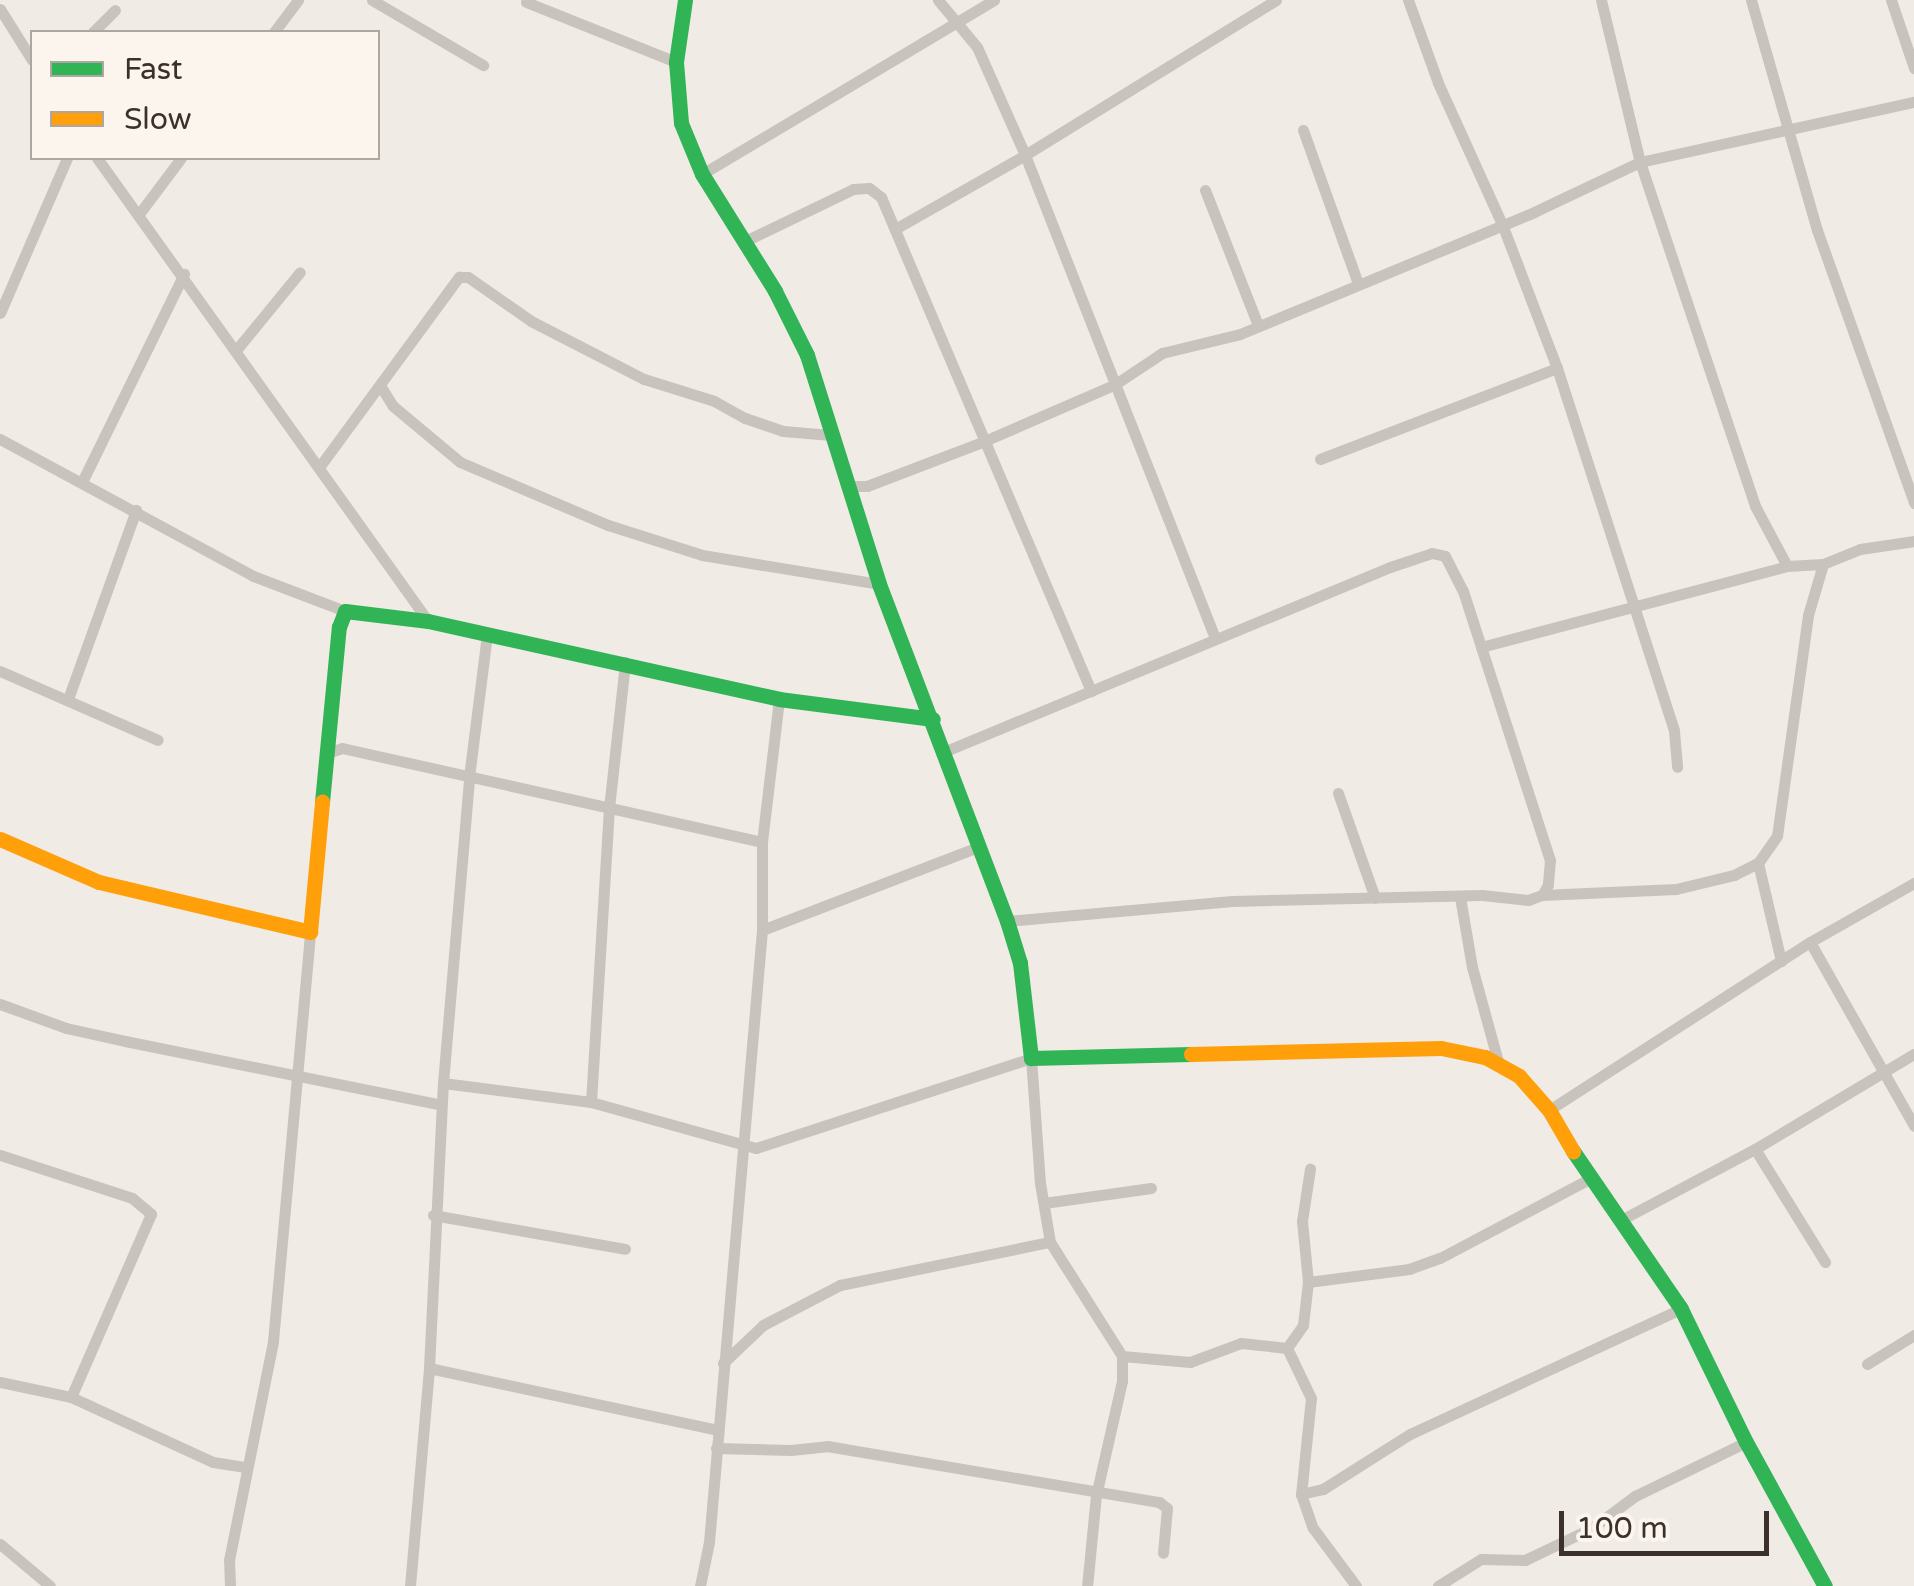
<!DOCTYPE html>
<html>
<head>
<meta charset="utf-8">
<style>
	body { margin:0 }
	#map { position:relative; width:1914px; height:1586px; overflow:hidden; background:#f0ebe5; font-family:"Varela Round",sans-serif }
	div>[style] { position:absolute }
	.street>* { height:11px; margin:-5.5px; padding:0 5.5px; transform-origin:5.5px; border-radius:5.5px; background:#c9c3be }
	.fast>* { height:15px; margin:-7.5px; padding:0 7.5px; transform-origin:7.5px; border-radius:7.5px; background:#30b455 }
	.slow>* { height:15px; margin:-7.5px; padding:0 7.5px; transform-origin:7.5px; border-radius:7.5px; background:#ff9f0a }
	span { translate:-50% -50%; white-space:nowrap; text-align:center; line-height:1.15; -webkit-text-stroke:9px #fbf5ee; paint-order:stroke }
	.legend { position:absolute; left:30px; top:30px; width:350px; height:130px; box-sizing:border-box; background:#fbf5ee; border:2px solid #aea6a0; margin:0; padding:12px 18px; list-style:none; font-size:30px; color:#3b302b }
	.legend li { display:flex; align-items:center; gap:20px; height:50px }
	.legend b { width:50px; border:2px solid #aea6a0 }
	.scale { position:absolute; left:1559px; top:1511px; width:210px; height:45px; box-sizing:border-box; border:5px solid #3b302b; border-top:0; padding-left:12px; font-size:30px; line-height:35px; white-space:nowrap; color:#3b302b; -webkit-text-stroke:8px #fbf5ee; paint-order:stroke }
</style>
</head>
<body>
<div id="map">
	<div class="street">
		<i style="left:372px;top:0;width:129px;rotate:30.4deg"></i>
		<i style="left:938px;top:0;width:61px;rotate:50.3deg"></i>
		<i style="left:977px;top:47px;width:118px;rotate:66deg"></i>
		<i style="left:1025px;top:155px;width:519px;rotate:68.53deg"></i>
		<i style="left:1408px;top:0;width:88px;rotate:70.1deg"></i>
		<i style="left:1438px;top:83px;width:155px;rotate:65.6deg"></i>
		<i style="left:1502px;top:224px;width:154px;rotate:69.1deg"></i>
		<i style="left:1557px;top:368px;width:381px;rotate:72.1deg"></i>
		<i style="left:1674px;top:731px;width:36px;rotate:85deg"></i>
		<i style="left:1601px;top:0;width:167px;rotate:76.5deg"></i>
		<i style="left:1640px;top:162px;width:363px;rotate:71.5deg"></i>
		<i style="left:1755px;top:506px;width:68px;rotate:61.9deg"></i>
		<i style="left:1751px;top:0;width:239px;rotate:74deg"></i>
		<i style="left:1817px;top:230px;width:290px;rotate:70.4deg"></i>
		<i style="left:1891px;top:0;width:72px;rotate:71.3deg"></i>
		<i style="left:526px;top:2px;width:162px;rotate:21.8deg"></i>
		<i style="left:0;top:9px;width:60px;rotate:57.9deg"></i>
		<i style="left:93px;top:32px;width:31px;rotate:-45deg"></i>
		<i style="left:274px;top:32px;width:40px;rotate:-53deg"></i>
		<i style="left:1303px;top:130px;width:164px;rotate:70.3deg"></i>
		<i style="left:97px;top:158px;width:569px;rotate:54.44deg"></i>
		<i style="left:702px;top:174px;width:340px;rotate:-30.8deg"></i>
		<i style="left:1205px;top:190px;width:145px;rotate:68.6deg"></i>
		<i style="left:139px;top:214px;width:70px;rotate:-53.1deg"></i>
		<i style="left:895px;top:229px;width:150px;rotate:-29.6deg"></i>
		<i style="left:1025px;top:155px;width:295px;rotate:-31.7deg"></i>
		<i style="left:743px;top:242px;width:122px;rotate:-25.7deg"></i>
		<i style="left:853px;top:189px;width:16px;rotate:-4deg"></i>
		<i style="left:869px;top:188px;width:15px;rotate:37deg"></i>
		<i style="left:881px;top:197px;width:537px;rotate:66.97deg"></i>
		<i style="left:0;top:313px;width:169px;rotate:-66.6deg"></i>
		<i style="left:237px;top:349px;width:99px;rotate:-50.7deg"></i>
		<i style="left:381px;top:387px;width:22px;rotate:58deg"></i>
		<i style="left:393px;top:406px;width:87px;rotate:39.9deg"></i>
		<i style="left:460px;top:462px;width:161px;rotate:23.1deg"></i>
		<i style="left:608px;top:525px;width:99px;rotate:17.7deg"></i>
		<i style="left:702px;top:555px;width:179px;rotate:9.3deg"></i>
		<i style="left:0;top:439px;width:288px;rotate:28.4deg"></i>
		<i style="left:253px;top:576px;width:98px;rotate:20.8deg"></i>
		<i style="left:1320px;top:459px;width:254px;rotate:-21deg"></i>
		<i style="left:320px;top:466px;width:235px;rotate:-53.7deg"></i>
		<i style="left:459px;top:277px;width:9px"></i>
		<i style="left:468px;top:277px;width:77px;rotate:34.9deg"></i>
		<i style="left:531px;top:321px;width:127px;rotate:27.2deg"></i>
		<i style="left:644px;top:379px;width:73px;rotate:17.4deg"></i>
		<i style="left:714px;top:401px;width:35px;rotate:29deg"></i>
		<i style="left:745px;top:418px;width:40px;rotate:18.9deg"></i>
		<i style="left:783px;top:431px;width:48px;rotate:4.8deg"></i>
		<i style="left:82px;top:482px;width:232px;rotate:-63.9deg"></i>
		<i style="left:849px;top:486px;width:18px"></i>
		<i style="left:867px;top:486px;width:123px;rotate:-20.9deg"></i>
		<i style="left:982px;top:442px;width:144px;rotate:-23.4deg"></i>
		<i style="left:1114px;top:385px;width:58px;rotate:-33.7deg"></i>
		<i style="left:1162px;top:353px;width:80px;rotate:-13.7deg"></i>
		<i style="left:1240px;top:334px;width:318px;rotate:-22.5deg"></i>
		<i style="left:1534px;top:212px;width:117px;rotate:-25.3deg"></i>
		<i style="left:1640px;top:162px;width:280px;rotate:-12.4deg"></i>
		<i style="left:1481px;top:647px;width:317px;rotate:-14.8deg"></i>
		<i style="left:1787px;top:566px;width:36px;rotate:-3deg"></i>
		<i style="left:1823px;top:564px;width:40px;rotate:-22deg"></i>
		<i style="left:1860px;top:549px;width:55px;rotate:-8.4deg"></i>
		<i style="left:0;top:671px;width:172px;rotate:23.6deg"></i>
		<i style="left:68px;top:699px;width:201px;rotate:-70.2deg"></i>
		<i style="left:327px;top:753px;width:16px;rotate:-18deg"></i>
		<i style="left:342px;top:748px;width:430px;rotate:12.6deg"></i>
		<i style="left:941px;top:753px;width:486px;rotate:-22.5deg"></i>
		<i style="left:1390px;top:567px;width:44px;rotate:-18.4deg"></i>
		<i style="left:1432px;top:553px;width:13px;rotate:13deg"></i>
		<i style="left:1445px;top:556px;width:39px;rotate:63deg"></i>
		<i style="left:1463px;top:591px;width:283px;rotate:72.1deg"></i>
		<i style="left:1550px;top:860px;width:25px;rotate:95deg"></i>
		<i style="left:1548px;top:885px;width:12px;rotate:121deg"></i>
		<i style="left:1338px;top:793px;width:111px;rotate:70.6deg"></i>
		<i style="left:1758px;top:863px;width:101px;rotate:76.8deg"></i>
		<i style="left:1460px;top:897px;width:71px;rotate:80.3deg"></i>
		<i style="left:1472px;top:967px;width:102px;rotate:74.6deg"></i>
		<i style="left:1007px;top:921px;width:226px;rotate:-5.1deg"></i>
		<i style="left:1232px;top:901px;width:250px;rotate:-1.4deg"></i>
		<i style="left:1482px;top:895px;width:46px;rotate:6.2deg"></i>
		<i style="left:1528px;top:900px;width:15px;rotate:-20deg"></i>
		<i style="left:1542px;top:895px;width:134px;rotate:-2.6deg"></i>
		<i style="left:1676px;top:889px;width:60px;rotate:-13.6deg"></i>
		<i style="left:1734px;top:875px;width:27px;rotate:-27deg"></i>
		<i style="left:1758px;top:863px;width:33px;rotate:-55deg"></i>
		<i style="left:1777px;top:836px;width:223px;rotate:-82deg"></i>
		<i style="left:1808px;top:615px;width:53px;rotate:-73.6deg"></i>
		<i style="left:762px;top:930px;width:231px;rotate:-21deg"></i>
		<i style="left:1810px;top:942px;width:211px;rotate:60.5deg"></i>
		<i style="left:0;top:1004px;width:70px;rotate:20deg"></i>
		<i style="left:66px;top:1028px;width:60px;rotate:12.4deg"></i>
		<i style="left:125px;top:1041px;width:322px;rotate:11.4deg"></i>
		<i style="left:443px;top:1083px;width:149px;rotate:7.3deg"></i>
		<i style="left:591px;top:1102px;width:171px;rotate:15.6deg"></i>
		<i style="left:756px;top:1148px;width:289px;rotate:-18.1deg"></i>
		<i style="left:1031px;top:1058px;width:125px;rotate:85.9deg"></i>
		<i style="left:1040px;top:1183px;width:60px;rotate:80.4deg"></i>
		<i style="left:1050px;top:1242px;width:135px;rotate:57.7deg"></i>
		<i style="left:1122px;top:1356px;width:25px;rotate:90deg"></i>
		<i style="left:1122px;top:1381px;width:117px;rotate:102.8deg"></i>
		<i style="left:1096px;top:1495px;width:91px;rotate:95.6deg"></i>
		<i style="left:591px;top:1102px;width:295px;rotate:-86.5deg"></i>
		<i style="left:609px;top:808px;width:147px;rotate:-83.7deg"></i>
		<i style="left:1549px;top:1110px;width:310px;rotate:-32.8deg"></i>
		<i style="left:1810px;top:942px;width:120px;rotate:-29.6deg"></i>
		<i style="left:1755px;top:1149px;width:133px;rotate:58.2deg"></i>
		<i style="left:0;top:1155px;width:139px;rotate:18deg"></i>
		<i style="left:132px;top:1198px;width:25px;rotate:40deg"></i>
		<i style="left:151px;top:1214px;width:200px;rotate:113.6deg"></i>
		<i style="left:1044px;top:1203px;width:108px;rotate:-8deg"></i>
		<i style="left:433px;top:1215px;width:195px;rotate:10deg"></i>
		<i style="left:1619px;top:1221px;width:154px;rotate:-27.9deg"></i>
		<i style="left:1755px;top:1149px;width:185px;rotate:-30.9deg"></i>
		<i style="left:1308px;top:1282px;width:102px;rotate:-7.3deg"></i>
		<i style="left:1409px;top:1269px;width:33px;rotate:-20deg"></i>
		<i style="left:1440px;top:1258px;width:169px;rotate:-27.9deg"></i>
		<i style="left:1287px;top:1348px;width:28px;rotate:-55deg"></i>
		<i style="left:1303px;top:1325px;width:43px;rotate:-83.4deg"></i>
		<i style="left:1308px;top:1282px;width:61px;rotate:-95.6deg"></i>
		<i style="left:1302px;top:1221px;width:53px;rotate:-81.3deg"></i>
		<i style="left:1122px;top:1356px;width:68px;rotate:5deg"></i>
		<i style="left:1190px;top:1362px;width:54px;rotate:-20.4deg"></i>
		<i style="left:1241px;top:1343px;width:46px;rotate:6.2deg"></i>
		<i style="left:1287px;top:1348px;width:55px;rotate:64.4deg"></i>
		<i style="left:1311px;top:1398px;width:97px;rotate:95.9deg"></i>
		<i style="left:1301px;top:1494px;width:36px;rotate:71deg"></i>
		<i style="left:1313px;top:1528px;width:72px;rotate:53.4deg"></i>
		<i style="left:723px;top:1363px;width:55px;rotate:-43.5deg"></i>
		<i style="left:763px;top:1325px;width:87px;rotate:-27.5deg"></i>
		<i style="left:840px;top:1285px;width:214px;rotate:-11.6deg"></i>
		<i style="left:1867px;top:1364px;width:55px;rotate:-31.7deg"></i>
		<i style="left:429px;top:1368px;width:295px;rotate:12.1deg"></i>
		<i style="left:0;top:1382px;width:73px;rotate:11.9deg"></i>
		<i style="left:71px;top:1397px;width:156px;rotate:24.6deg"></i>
		<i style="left:213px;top:1462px;width:33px;rotate:9deg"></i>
		<i style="left:716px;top:1448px;width:75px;rotate:1.5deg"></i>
		<i style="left:791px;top:1450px;width:36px;rotate:-6deg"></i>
		<i style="left:827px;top:1446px;width:337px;rotate:9.6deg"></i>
		<i style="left:1159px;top:1502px;width:10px;rotate:37deg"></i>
		<i style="left:1167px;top:1508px;width:45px;rotate:95.1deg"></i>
		<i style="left:1301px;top:1494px;width:23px;rotate:-13deg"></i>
		<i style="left:1323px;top:1489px;width:103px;rotate:-32.3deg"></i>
		<i style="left:1410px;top:1434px;width:298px;rotate:-24.8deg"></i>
		<i style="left:0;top:1544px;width:65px;rotate:40deg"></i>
		<i style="left:230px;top:1586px;width:26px;rotate:-92deg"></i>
		<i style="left:229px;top:1560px;width:223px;rotate:-78.6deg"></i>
		<i style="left:273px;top:1341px;width:411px;rotate:-84.8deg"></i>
		<i style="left:410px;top:1586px;width:219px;rotate:-85deg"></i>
		<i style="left:429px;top:1368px;width:285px;rotate:-87.2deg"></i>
		<i style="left:443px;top:1083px;width:307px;rotate:-85.1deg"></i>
		<i style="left:469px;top:777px;width:144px;rotate:-82.8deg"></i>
		<i style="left:700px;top:1586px;width:45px;rotate:-78.4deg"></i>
		<i style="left:709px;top:1542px;width:614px;rotate:-85.05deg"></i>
		<i style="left:762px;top:930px;width:88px;rotate:-90deg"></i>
		<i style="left:762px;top:842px;width:144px;rotate:-83.2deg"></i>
		<i style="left:1438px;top:1586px;width:51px;rotate:-32.1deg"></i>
		<i style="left:1481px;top:1559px;width:44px;rotate:1.3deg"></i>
		<i style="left:1525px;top:1560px;width:74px;rotate:-25.5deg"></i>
		<i style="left:1592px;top:1528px;width:54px;rotate:-36.7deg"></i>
		<i style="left:1635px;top:1496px;width:123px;rotate:-25.9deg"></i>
	</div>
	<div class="fast">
		<i style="left:685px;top:0;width:63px;rotate:98.3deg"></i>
		<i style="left:676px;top:62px;width:61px;rotate:85.3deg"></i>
		<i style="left:681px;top:123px;width:55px;rotate:67.6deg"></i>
		<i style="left:702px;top:174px;width:138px;rotate:58deg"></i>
		<i style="left:775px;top:291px;width:72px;rotate:63.4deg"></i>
		<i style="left:807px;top:355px;width:240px;rotate:72.5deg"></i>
		<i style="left:879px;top:584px;width:360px;rotate:69.2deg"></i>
		<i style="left:1007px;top:921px;width:44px;rotate:72.8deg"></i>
		<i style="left:1020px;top:963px;width:96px;rotate:83.4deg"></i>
		<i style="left:1031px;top:1058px;width:160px;rotate:-1.4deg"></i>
		<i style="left:322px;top:802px;width:176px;rotate:-84.5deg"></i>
		<i style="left:339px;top:627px;width:17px;rotate:-69deg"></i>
		<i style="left:345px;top:611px;width:84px;rotate:6.9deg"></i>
		<i style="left:428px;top:621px;width:360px;rotate:12.5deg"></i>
		<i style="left:779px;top:699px;width:155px;rotate:7.4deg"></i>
		<i style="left:1573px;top:1151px;width:191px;rotate:55.6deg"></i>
		<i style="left:1681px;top:1309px;width:148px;rotate:64deg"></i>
		<i style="left:1746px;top:1442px;width:164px;rotate:61.3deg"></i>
	</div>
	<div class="slow">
		<i style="left:0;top:839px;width:108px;rotate:23.5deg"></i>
		<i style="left:99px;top:882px;width:217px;rotate:13.3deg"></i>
		<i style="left:310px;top:932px;width:131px;rotate:-84.7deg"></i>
		<i style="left:1191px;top:1054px;width:250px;rotate:-1.4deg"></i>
		<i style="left:1441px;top:1048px;width:45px;rotate:11.6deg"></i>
		<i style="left:1485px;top:1057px;width:39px;rotate:29deg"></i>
		<i style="left:1519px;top:1076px;width:45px;rotate:48.6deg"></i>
		<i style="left:1549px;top:1110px;width:48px;rotate:59.7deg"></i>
	</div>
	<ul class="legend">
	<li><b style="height:12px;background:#30b455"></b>Fast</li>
	<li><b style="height:12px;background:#ff9f0a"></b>Slow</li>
	</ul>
	<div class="scale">100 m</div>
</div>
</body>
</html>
